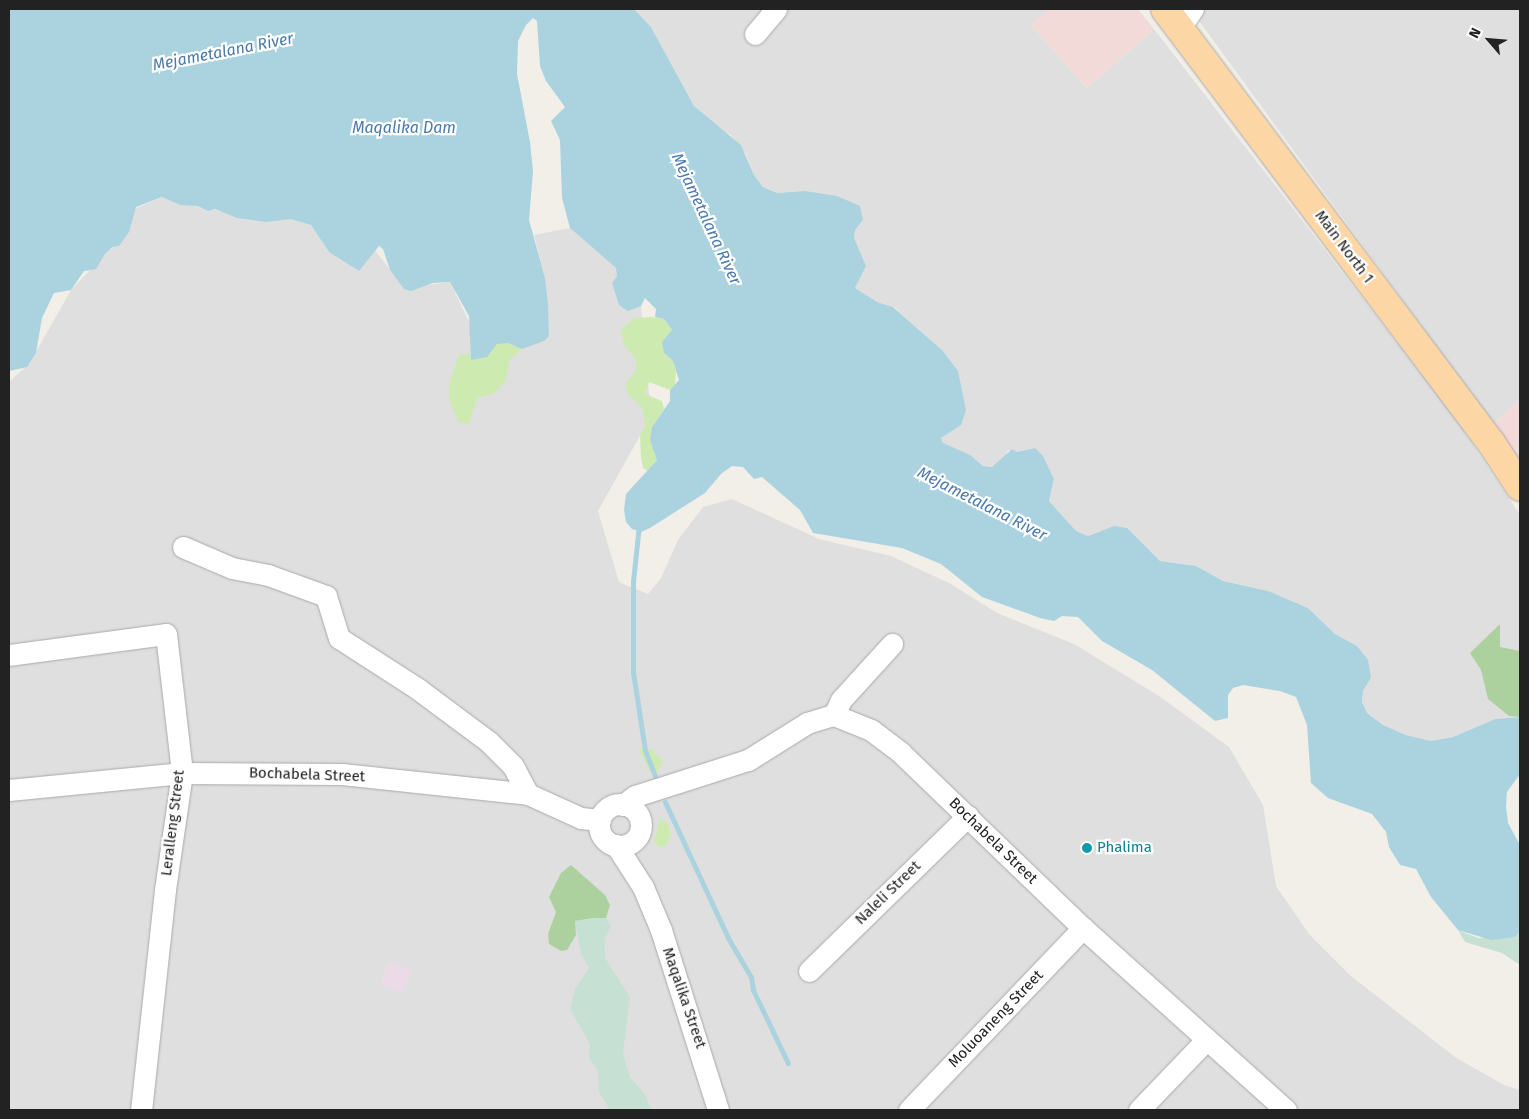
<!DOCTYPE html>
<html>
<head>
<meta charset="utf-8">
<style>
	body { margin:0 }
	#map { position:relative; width:1529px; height:1119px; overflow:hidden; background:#f2efe9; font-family:"Fira Sans",sans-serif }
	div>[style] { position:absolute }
	.residential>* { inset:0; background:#e0dfdf }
	.commercial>* { inset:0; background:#f2dad9 }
	.industrial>* { inset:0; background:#ebdbe8; transform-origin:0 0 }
	.grass>* { inset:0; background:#cdebb0 }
	.forest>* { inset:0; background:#add19e }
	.wetland>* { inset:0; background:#c6e0d4 }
	.water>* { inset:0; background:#aad3df }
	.stream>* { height:5px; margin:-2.5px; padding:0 2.5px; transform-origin:2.5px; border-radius:2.5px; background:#aad3df }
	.roads { filter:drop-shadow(0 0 1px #a9a9a9) drop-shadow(0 0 1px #a9a9a9) }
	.minor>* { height:21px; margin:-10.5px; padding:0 10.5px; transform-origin:10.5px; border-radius:10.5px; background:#fff }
	.minor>.ring { margin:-10.5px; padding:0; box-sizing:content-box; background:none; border:21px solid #fff; border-radius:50% }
	.major>* { height:28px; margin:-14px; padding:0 14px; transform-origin:14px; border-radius:14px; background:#fcd6a4 }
	.dots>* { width:14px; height:14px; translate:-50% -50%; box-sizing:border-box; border:2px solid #fff; border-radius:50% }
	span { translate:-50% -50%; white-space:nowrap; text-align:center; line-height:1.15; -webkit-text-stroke:4.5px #fff; paint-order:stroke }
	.street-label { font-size:15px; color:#222 }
	.culture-label { font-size:15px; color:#0d838f }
	.left { translate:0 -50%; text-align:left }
	.water-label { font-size:16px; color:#4a7aab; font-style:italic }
	.frame { position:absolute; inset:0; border:10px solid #222; pointer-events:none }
	.north { position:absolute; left:1464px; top:15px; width:50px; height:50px; -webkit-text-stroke:4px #fff; paint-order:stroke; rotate:297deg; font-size:14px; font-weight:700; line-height:20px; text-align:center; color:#222 }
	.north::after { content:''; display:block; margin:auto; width:18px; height:22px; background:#222; clip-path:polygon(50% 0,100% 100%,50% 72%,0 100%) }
</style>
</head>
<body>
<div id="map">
	<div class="residential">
		<i style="clip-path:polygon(634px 9px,1051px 9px,1031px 25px,1087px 88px,1154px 29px,1456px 419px,1520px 515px,1520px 717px,1495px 719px,1453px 737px,1431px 741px,1406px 735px,1383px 725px,1367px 713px,1362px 702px,1363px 691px,1371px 678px,1357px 646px,1335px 634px,1308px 608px,1268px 591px,1223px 581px,1196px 566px,1160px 561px,1150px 551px,1100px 531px,1088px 536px,1076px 531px,1049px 501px,1054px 479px,1035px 448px,1017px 452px,1008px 450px,1003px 460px,992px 467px,983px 466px,943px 443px,941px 438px,951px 431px,942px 350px,894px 307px,877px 302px,855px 288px,865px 266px,854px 238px,855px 230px,863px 220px,805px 191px,777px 193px,763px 187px,754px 175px,746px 154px,731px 135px,718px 129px,694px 106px,651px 27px)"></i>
		<i style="clip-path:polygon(1204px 9px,1520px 9px,1520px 400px,1493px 424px,1199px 21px)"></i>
		<i style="clip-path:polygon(163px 197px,244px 217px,290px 219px,311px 225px,329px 252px,374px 249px,404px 288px,450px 282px,472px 328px,545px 278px,534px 235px,570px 228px,616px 268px,641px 306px,651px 416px,598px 511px,619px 582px,648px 594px,661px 578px,678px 540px,703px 507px,732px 499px,819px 539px,891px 556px,951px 584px,997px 613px,1074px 644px,1159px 696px,1229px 747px,1263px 805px,1276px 886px,1309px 934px,1351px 976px,1455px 1057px,1504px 1085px,1520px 1090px,1520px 1110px,9px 1110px,9px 382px,29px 364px,71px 290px,105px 254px,136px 208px)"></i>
	</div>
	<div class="commercial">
		<i style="clip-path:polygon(1051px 9px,1138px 9px,1154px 29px,1087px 88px,1031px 25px)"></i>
		<i style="clip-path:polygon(1520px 400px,1520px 464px,1493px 424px)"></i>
	</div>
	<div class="industrial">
		<i style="left:389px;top:962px;width:24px;height:24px;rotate:22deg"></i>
	</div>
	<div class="grass">
		<i style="clip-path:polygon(652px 317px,664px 319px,672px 330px,664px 353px,673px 361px,676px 372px,675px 385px,670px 390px,649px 382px,645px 394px,662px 401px,664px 409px,652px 427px,657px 460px,647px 471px,643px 468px,641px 457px,640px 435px,645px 426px,642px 408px,628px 394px,625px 384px,636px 371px,636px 359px,624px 345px,621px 330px,634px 318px)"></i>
		<i style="clip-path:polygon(508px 343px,522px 349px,510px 360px,505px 382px,493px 394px,477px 398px,469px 424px,458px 422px,449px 399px,449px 383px,459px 355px,469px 353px,471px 360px,497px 344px)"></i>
		<i style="clip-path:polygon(642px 747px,652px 750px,663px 761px,658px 772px,650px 772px,639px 750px)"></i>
		<i style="clip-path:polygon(660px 818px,668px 824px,671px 834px,666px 846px,659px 847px,654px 841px)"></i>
	</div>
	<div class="forest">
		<i style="clip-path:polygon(1500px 624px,1500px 647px,1520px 651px,1520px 717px,1509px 716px,1488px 699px,1481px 670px,1470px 653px)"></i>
		<i style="clip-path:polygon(571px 865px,605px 895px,610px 905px,606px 918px,575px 921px,576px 935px,567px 950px,561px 951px,549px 944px,548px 934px,556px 912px,549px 897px,561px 873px)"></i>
	</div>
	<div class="wetland">
		<i style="clip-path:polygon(592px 918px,606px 918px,611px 926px,605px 939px,605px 958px,630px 997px,623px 1054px,630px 1077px,644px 1093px,652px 1110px,610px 1110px,599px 1092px,598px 1072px,589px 1057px,590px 1044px,570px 1009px,575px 989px,589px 968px,581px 954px,575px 921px)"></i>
		<i style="clip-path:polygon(1458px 930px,1478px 938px,1515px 937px,1520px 931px,1520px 965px,1502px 953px,1465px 942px)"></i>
	</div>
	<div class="water">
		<i style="clip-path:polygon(9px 9px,634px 9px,651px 27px,694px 106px,741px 145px,754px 175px,763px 187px,777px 193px,805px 191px,837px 196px,860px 206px,863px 220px,855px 230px,854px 238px,866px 266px,855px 288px,877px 302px,893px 307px,942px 350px,958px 371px,966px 410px,961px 425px,941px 438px,943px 443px,970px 455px,983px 466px,992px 467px,1012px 449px,1017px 452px,1035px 448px,1043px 456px,1054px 479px,1049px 501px,1076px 531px,1088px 536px,1114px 526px,1127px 528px,1160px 561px,1196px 566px,1223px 581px,1268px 591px,1308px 608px,1335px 634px,1357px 646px,1368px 660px,1371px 678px,1363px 691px,1362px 702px,1367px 713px,1383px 725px,1406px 735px,1431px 741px,1453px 737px,1495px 719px,1520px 717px,1520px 774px,1507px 792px,1506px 806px,1508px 823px,1520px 845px,1520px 931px,1515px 937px,1491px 940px,1458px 930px,1431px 897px,1416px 869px,1400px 865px,1389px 847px,1386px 832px,1372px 814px,1328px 798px,1311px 783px,1307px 725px,1296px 697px,1280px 691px,1243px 685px,1233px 688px,1228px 695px,1228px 718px,1215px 721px,1152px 670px,1102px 641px,1078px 617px,1062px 616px,1054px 621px,1040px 618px,982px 597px,941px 564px,902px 548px,813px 533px,800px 510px,762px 477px,754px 479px,743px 467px,732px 466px,721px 474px,705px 493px,650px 528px,641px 532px,632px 529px,626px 522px,624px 510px,626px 494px,657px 460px,650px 440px,652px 427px,670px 401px,670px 390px,679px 380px,673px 361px,664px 353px,662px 342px,672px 330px,664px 319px,655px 317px,656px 309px,645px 298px,641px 306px,628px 311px,619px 305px,612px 283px,617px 276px,616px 268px,570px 228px,562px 198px,560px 140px,551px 121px,565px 107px,546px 81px,540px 66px,537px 21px,533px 18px,526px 25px,518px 41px,517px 74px,530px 142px,533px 171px,529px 220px,545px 278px,548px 304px,549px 336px,544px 341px,522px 349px,508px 343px,497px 344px,487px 357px,471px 360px,469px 316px,450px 282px,433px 283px,411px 291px,404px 289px,390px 270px,383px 249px,379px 246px,359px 271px,329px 252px,311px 225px,290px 219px,266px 222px,237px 218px,215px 209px,208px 211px,198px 206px,180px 205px,162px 197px,136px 207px,129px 232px,119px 246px,112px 247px,105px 254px,96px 269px,84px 271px,71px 290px,54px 293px,42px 318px,36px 353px,27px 367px,9px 371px)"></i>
	</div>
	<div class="stream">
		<i style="left:639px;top:525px;width:56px;rotate:96.1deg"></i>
		<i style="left:633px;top:581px;width:91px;rotate:90deg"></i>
		<i style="left:633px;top:672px;width:79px;rotate:81.3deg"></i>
		<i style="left:645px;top:750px;width:28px;rotate:69deg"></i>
		<i style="left:665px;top:802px;width:150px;rotate:65.1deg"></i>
		<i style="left:728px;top:938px;width:45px;rotate:59.5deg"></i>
		<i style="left:751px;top:977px;width:13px;rotate:81deg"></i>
		<i style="left:753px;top:990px;width:81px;rotate:64.4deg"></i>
	</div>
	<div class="roads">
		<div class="minor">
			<i style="left:1180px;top:28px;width:23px;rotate:-56deg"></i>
			<i style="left:755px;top:34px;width:33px;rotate:-50deg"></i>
			<i style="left:183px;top:547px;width:53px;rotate:23.2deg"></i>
			<i style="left:232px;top:568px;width:37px;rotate:11deg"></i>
			<i style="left:268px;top:575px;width:62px;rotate:19.9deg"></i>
			<i style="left:326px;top:596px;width:44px;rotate:72.8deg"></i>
			<i style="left:339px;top:638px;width:94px;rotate:32.8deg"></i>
			<i style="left:418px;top:689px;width:89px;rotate:36.7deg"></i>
			<i style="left:489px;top:742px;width:34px;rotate:45deg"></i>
			<i style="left:513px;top:766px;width:32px;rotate:62deg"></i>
			<i style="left:9px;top:655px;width:158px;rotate:-7.6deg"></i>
			<i style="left:166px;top:634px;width:140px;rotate:83.4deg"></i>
			<i style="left:182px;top:773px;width:118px;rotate:98.3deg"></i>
			<i style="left:165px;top:890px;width:221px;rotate:96.2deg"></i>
			<i style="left:834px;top:715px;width:17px;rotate:-65deg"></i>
			<i style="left:841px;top:700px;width:76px;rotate:-47.7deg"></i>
			<i style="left:9px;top:790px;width:174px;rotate:-5.6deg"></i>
			<i style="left:182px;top:773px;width:160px;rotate:0.4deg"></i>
			<i style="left:342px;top:774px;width:187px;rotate:6.1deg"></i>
			<i style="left:528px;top:794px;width:58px;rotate:24.4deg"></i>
			<i style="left:581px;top:818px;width:19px;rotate:6deg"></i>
			<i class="ring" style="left:599px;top:804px;width:21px;height:21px"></i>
			<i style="left:623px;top:805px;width:15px;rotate:-37deg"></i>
			<i style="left:635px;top:796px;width:119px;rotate:-17.7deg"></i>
			<i style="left:748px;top:760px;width:70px;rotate:-32.1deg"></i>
			<i style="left:807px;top:723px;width:28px;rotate:-17deg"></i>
			<i style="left:834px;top:715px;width:40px;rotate:22deg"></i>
			<i style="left:871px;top:730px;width:38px;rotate:37deg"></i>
			<i style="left:901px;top:753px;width:252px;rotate:43.9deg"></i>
			<i style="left:1083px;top:928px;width:273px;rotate:41.9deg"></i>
			<i style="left:616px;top:845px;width:50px;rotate:57.3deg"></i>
			<i style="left:643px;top:887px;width:47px;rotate:67.3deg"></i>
			<i style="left:661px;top:930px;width:189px;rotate:72.4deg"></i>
			<i style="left:809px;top:971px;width:222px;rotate:-44.3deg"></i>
			<i style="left:909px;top:1110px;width:252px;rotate:-46.3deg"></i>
			<i style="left:1139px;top:1110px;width:98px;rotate:-46.2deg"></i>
		</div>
		<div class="major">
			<i style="left:1165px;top:9px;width:544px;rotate:53.07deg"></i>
			<i style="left:1492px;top:444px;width:51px;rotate:56.9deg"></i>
		</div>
	</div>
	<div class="dots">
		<i style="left:1087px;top:848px;background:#0f9aa8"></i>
	</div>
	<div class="street-label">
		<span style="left:1344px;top:247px;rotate:53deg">Main North 1</span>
		<span style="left:307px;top:775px;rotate:2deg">Bochabela Street</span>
		<span style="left:173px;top:823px;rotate:-83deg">Leralleng Street</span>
		<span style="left:993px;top:841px;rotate:44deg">Bochabela Street</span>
		<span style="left:888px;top:893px;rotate:-44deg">Naleli Street</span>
		<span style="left:684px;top:998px;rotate:71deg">Maqalika Street</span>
		<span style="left:996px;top:1019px;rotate:-46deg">Moluoaneng Street</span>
	</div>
	<div class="culture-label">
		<span class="left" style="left:1097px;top:848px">Phalima</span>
	</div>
	<div class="water-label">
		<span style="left:223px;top:52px;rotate:-11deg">Mejametalana River</span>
		<span style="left:404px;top:128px">Maqalika Dam</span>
		<span style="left:706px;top:219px;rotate:65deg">Mejametalana River</span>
		<span style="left:982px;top:504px;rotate:27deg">Mejametalana River</span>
	</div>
	<div class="frame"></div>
	<div class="north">N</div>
</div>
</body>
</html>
